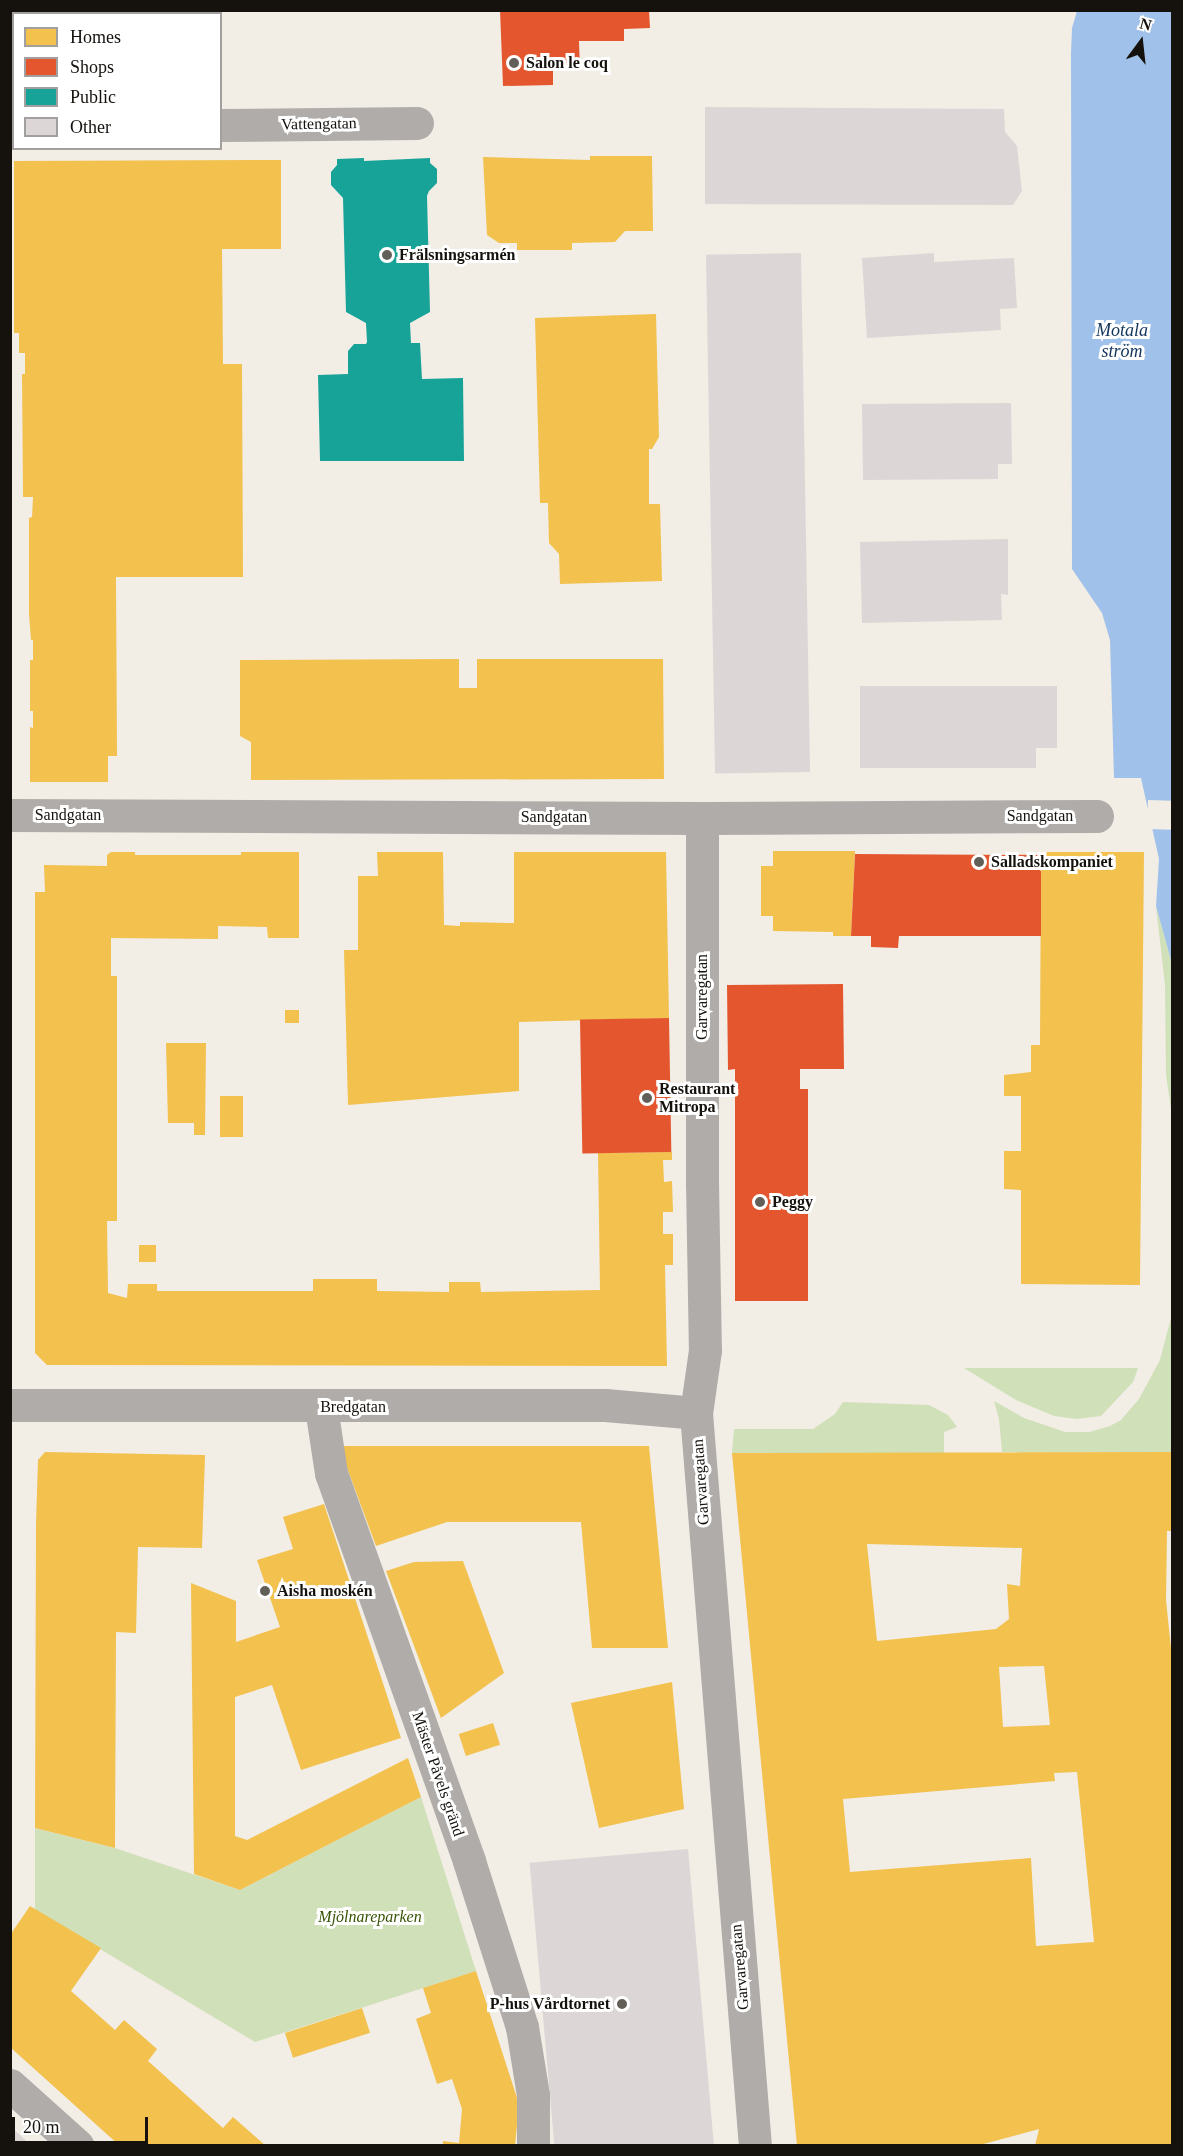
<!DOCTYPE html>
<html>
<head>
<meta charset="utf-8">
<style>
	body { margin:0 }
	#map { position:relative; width:1183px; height:2156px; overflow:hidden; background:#f2ede5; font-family:"Times New Roman",serif }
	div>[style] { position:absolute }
	.green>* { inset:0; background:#d0e0b8 }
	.water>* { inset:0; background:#a0c2ea }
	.pier>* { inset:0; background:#f2ede5; transform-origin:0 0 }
	.homes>* { inset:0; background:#f2c14e; transform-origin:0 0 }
	.shops>* { inset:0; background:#e4572e; transform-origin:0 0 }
	.public>* { inset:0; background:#17a398 }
	.building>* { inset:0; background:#dcd7d6; transform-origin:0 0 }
	.minor>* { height:33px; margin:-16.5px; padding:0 16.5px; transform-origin:16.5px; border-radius:16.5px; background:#b0acaa }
	.dots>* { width:16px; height:16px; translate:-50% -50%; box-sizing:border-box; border:3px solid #fff; border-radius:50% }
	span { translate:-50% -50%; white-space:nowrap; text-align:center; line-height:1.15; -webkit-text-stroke:6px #fff; paint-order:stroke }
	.poi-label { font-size:16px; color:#15120d; font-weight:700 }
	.left { translate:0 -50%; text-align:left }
	.right { translate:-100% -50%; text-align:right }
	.street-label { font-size:16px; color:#15120d }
	.park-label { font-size:16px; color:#365404; font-style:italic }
	.water-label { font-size:18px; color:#11345a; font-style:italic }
	.frame { position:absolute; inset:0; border:12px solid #15120d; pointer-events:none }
	.legend { position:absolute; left:12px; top:12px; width:210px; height:138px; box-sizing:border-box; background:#fff; border:2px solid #a1a09e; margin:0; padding:8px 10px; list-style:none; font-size:18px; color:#15120d }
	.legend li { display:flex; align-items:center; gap:12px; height:30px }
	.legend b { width:30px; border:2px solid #a1a09e }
	.north { position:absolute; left:1111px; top:12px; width:60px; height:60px; -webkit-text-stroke:4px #fff; paint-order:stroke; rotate:15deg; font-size:16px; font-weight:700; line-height:24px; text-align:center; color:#15120d }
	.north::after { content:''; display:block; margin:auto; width:21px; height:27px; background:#15120d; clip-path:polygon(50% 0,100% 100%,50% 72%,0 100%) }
	.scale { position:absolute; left:12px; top:2117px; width:136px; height:27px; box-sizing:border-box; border:3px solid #15120d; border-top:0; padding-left:8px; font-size:18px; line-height:21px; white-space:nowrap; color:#15120d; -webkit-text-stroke:4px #fff; paint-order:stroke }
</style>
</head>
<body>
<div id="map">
	<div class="green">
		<i style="clip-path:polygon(1156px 906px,1172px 964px,1172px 1117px,1166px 1074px,1165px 985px)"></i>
		<i style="clip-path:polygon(1172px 1314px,1172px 1452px,1002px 1452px,999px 1419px,994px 1401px,1024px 1418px,1065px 1432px,1090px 1432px,1110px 1426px,1121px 1420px,1139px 1399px,1160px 1360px)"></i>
		<i style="clip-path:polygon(964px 1368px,1138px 1368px,1133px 1382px,1101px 1416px,1077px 1419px,1054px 1416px,1016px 1400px)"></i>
		<i style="clip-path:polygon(843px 1402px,929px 1405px,948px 1415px,957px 1427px,944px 1432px,944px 1453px,732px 1453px,734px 1429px,813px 1429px,835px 1414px)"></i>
		<i style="clip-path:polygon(421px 1797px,476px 1971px,255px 2042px,35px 1910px,35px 1828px,115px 1848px,240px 1890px)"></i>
	</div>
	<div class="water">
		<i style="clip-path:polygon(1077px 11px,1172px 11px,1172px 964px,1156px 906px,1159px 859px,1141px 778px,1114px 778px,1110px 640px,1102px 613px,1072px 569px,1071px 53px,1072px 28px)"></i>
	</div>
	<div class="pier">
		<i style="left:1148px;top:800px;width:24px;height:29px;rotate:2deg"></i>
	</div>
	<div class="homes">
		<i style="clip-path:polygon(590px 156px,652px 156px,653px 231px,625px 231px,615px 242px,572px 243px,572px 250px,517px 250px,517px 243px,499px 243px,487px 235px,483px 157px,590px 160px)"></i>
		<i style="clip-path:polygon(281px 160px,281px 249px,222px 249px,223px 364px,242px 364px,243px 577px,116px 577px,117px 756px,108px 756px,108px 782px,30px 782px,30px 727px,33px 728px,33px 711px,30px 711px,30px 660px,33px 660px,33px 640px,31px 640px,29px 614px,29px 518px,32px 517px,33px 497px,23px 497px,22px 374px,25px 374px,25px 353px,19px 353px,19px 333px,14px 333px,14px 161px)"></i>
		<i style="clip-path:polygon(656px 314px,659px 437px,652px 449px,649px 449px,649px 504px,660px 504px,662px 581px,560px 584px,559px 554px,549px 543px,548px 503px,540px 503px,535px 318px)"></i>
		<i style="clip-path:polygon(459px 659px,459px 688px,477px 688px,477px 659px,663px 659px,664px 779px,251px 780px,251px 742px,240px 736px,240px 660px)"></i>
		<i style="clip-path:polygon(773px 851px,855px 851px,851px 936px,833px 936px,833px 932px,773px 931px,773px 916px,761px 916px,761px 866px,773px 866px)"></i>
		<i style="clip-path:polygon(111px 852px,135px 852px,135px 855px,241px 855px,241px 852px,299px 852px,299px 938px,268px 938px,267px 927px,218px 926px,218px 939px,111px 938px,111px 976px,117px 976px,117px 1221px,107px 1221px,108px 1293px,127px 1298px,128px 1284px,157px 1284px,157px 1291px,313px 1291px,313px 1279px,377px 1279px,377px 1291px,449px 1292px,449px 1282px,480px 1282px,481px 1292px,600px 1290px,598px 1153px,672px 1152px,672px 1160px,663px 1160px,664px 1182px,672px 1181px,673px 1212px,663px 1212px,663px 1234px,673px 1234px,673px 1265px,665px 1265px,667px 1366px,47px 1365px,35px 1353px,35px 892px,45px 892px,44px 865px,107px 866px,107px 855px)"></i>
		<i style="clip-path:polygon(377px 852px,443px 852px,444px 925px,460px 926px,460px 922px,514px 923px,514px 852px,666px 852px,669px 1018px,519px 1022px,519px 1091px,348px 1105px,344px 950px,358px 950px,358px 876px,378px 876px)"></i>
		<i style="clip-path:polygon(1041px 852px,1144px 852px,1140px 1285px,1021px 1284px,1021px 1190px,1004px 1189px,1004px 1151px,1021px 1151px,1021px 1096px,1004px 1096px,1004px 1075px,1031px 1072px,1031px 1045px,1040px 1045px)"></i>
		<i style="left:285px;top:1010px;width:14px;height:13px"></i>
		<i style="clip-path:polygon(166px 1043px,206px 1043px,205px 1135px,194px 1135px,194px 1123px,168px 1123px)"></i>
		<i style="left:220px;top:1096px;width:23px;height:41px"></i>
		<i style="left:139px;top:1245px;width:17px;height:17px"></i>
		<i style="clip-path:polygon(339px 1446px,649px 1446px,668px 1648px,592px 1648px,581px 1522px,447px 1522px,376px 1546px)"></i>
		<i style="clip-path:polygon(45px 1452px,205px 1455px,202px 1548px,138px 1547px,136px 1633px,116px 1632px,115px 1848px,35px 1828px,36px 1524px,38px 1460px)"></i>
		<i style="clip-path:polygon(evenodd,1172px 1452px,1172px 1531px,1167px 1531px,1166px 1600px,1172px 1658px,1172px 2146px,1035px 2146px,1039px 2129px,976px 2146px,797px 2146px,732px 1453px,1172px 1452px,867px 1544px,1022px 1548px,1020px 1586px,1007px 1584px,1009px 1619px,996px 1629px,877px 1641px,867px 1544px,1172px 1452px,1044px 1666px,1050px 1725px,1003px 1727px,999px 1667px,1044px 1666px,1172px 1452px,1077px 1772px,1094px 1942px,1036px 1946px,1031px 1858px,850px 1872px,843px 1799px,1055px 1781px,1054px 1773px,1077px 1772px)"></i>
		<i style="clip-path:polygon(324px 1504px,401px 1738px,301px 1770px,272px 1685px,235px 1697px,235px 1836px,247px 1840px,408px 1758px,421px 1797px,240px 1890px,194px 1874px,191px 1583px,236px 1601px,236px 1642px,280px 1627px,257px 1560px,293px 1549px,283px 1517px)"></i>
		<i style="clip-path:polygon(463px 1561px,504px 1673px,441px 1718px,386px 1571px,414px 1562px)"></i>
		<i style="clip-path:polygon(672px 1682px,684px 1809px,599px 1828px,571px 1703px)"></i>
		<i style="left:493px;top:1723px;width:23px;height:36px;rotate:72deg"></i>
		<i style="clip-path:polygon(30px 1906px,101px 1948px,71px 1991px,115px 2030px,124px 2020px,157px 2049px,148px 2061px,223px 2128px,233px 2117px,266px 2146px,120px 2146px,10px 2047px,10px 1935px)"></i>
		<i style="clip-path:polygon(476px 1971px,519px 2104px,515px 2146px,443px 2146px,443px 2141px,459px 2143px,462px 2109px,452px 2079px,437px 2084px,416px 2019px,431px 2013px,423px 1988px)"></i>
		<i style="left:362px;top:2008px;width:26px;height:81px;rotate:72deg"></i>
	</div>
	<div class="shops">
		<i style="clip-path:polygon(500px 10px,649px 10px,650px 28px,624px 29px,624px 41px,579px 41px,580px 70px,553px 71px,553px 85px,503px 86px)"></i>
		<i style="clip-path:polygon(855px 854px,1041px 855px,1041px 936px,899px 936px,898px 948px,871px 947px,871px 936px,851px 936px)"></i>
		<i style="clip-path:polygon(843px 984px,844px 1069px,800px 1069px,800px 1089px,808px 1089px,808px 1301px,735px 1301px,735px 1069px,728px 1070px,727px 985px)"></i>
		<i style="left:669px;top:1018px;width:134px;height:89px;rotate:89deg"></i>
	</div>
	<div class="public">
		<i style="clip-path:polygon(364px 158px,364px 161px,430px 158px,430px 163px,437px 169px,437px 183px,429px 191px,427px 196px,430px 312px,410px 323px,411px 343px,420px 343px,422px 379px,463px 378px,464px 461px,320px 461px,318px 375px,348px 374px,348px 351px,354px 344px,366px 344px,367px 342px,366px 323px,346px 312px,343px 198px,331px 185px,331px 172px,337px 165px,337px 159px)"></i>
	</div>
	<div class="building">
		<i style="clip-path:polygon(705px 107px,1004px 109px,1005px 132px,1017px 146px,1022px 191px,1013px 205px,705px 204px)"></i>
		<i style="left:801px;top:253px;width:519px;height:95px;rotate:89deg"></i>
		<i style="clip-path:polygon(934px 253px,934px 262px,1014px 258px,1017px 308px,1000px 309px,1001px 330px,867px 338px,862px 258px)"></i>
		<i style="clip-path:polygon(1011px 403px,1012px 464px,998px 464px,998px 479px,863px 480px,862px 404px)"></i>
		<i style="clip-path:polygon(1008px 539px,1008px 595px,1001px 594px,1002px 620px,862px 623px,860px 542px)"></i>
		<i style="clip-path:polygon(860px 686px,1057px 686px,1057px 748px,1036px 748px,1036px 768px,860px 768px)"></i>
		<i style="left:688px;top:1849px;width:298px;height:159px;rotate:85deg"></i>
		<i style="clip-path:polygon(10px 2126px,32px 2146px,10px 2146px)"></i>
	</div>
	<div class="minor">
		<i style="left:220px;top:125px;width:197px;rotate:-0.6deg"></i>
		<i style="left:10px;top:129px;width:4px"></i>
		<i style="left:10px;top:815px;width:692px;rotate:0.25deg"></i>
		<i style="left:702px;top:818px;width:395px;rotate:-0.3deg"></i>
		<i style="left:702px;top:818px;width:364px;rotate:90deg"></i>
		<i style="left:702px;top:1182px;width:168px;rotate:89deg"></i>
		<i style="left:705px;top:1350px;width:64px;rotate:98.1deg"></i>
		<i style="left:696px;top:1413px;width:735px;rotate:85.4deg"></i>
		<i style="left:10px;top:1405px;width:595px"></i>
		<i style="left:605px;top:1405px;width:91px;rotate:5deg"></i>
		<i style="left:321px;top:1407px;width:67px;rotate:81.4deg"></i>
		<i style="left:331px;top:1473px;width:412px;rotate:70.4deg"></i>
		<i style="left:469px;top:1861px;width:174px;rotate:72.3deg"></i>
		<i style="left:522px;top:2027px;width:69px;rotate:80.8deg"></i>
		<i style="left:533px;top:2095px;width:51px;rotate:90deg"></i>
		<i style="left:10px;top:2085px;width:91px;rotate:41.9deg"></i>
	</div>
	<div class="dots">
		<i style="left:514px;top:63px;background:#625f59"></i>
		<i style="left:387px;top:255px;background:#625f59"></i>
		<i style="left:979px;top:862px;background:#625f59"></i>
		<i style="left:647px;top:1098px;background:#625f59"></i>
		<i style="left:760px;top:1202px;background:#625f59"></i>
		<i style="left:265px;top:1591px;background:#625f59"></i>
		<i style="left:622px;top:2004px;background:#625f59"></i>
	</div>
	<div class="poi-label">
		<span class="left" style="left:526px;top:63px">Salon le coq</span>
		<span class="left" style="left:399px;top:255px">Frälsningsarmén</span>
		<span class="left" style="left:991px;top:862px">Salladskompaniet</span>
		<span class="left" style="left:659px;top:1098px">Restaurant<br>Mitropa</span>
		<span class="left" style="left:772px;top:1202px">Peggy</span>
		<span class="left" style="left:277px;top:1591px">Aisha moskén</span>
		<span class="right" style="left:610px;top:2004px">P-hus Vårdtornet</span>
	</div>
	<div class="street-label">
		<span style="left:319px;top:124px;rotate:-1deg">Vattengatan</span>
		<span style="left:68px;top:815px">Sandgatan</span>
		<span style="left:1040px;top:816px">Sandgatan</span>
		<span style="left:554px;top:817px">Sandgatan</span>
		<span style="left:702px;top:997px;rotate:-90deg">Garvaregatan</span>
		<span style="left:353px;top:1407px">Bredgatan</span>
		<span style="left:701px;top:1482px;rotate:-94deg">Garvaregatan</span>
		<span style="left:438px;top:1774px;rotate:71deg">Mäster Påvels gränd</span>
		<span style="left:740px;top:1967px;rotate:-95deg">Garvaregatan</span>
	</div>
	<div class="park-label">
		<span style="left:370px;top:1917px">Mjölnareparken</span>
	</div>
	<div class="water-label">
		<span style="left:1122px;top:341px">Motala<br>ström</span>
	</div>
	<div class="frame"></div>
	<ul class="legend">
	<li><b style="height:16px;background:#f2c14e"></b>Homes</li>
	<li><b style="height:16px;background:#e4572e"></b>Shops</li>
	<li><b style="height:16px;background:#17a398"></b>Public</li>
	<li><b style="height:16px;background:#dcd7d6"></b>Other</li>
	</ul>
	<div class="north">N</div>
	<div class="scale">20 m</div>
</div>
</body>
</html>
